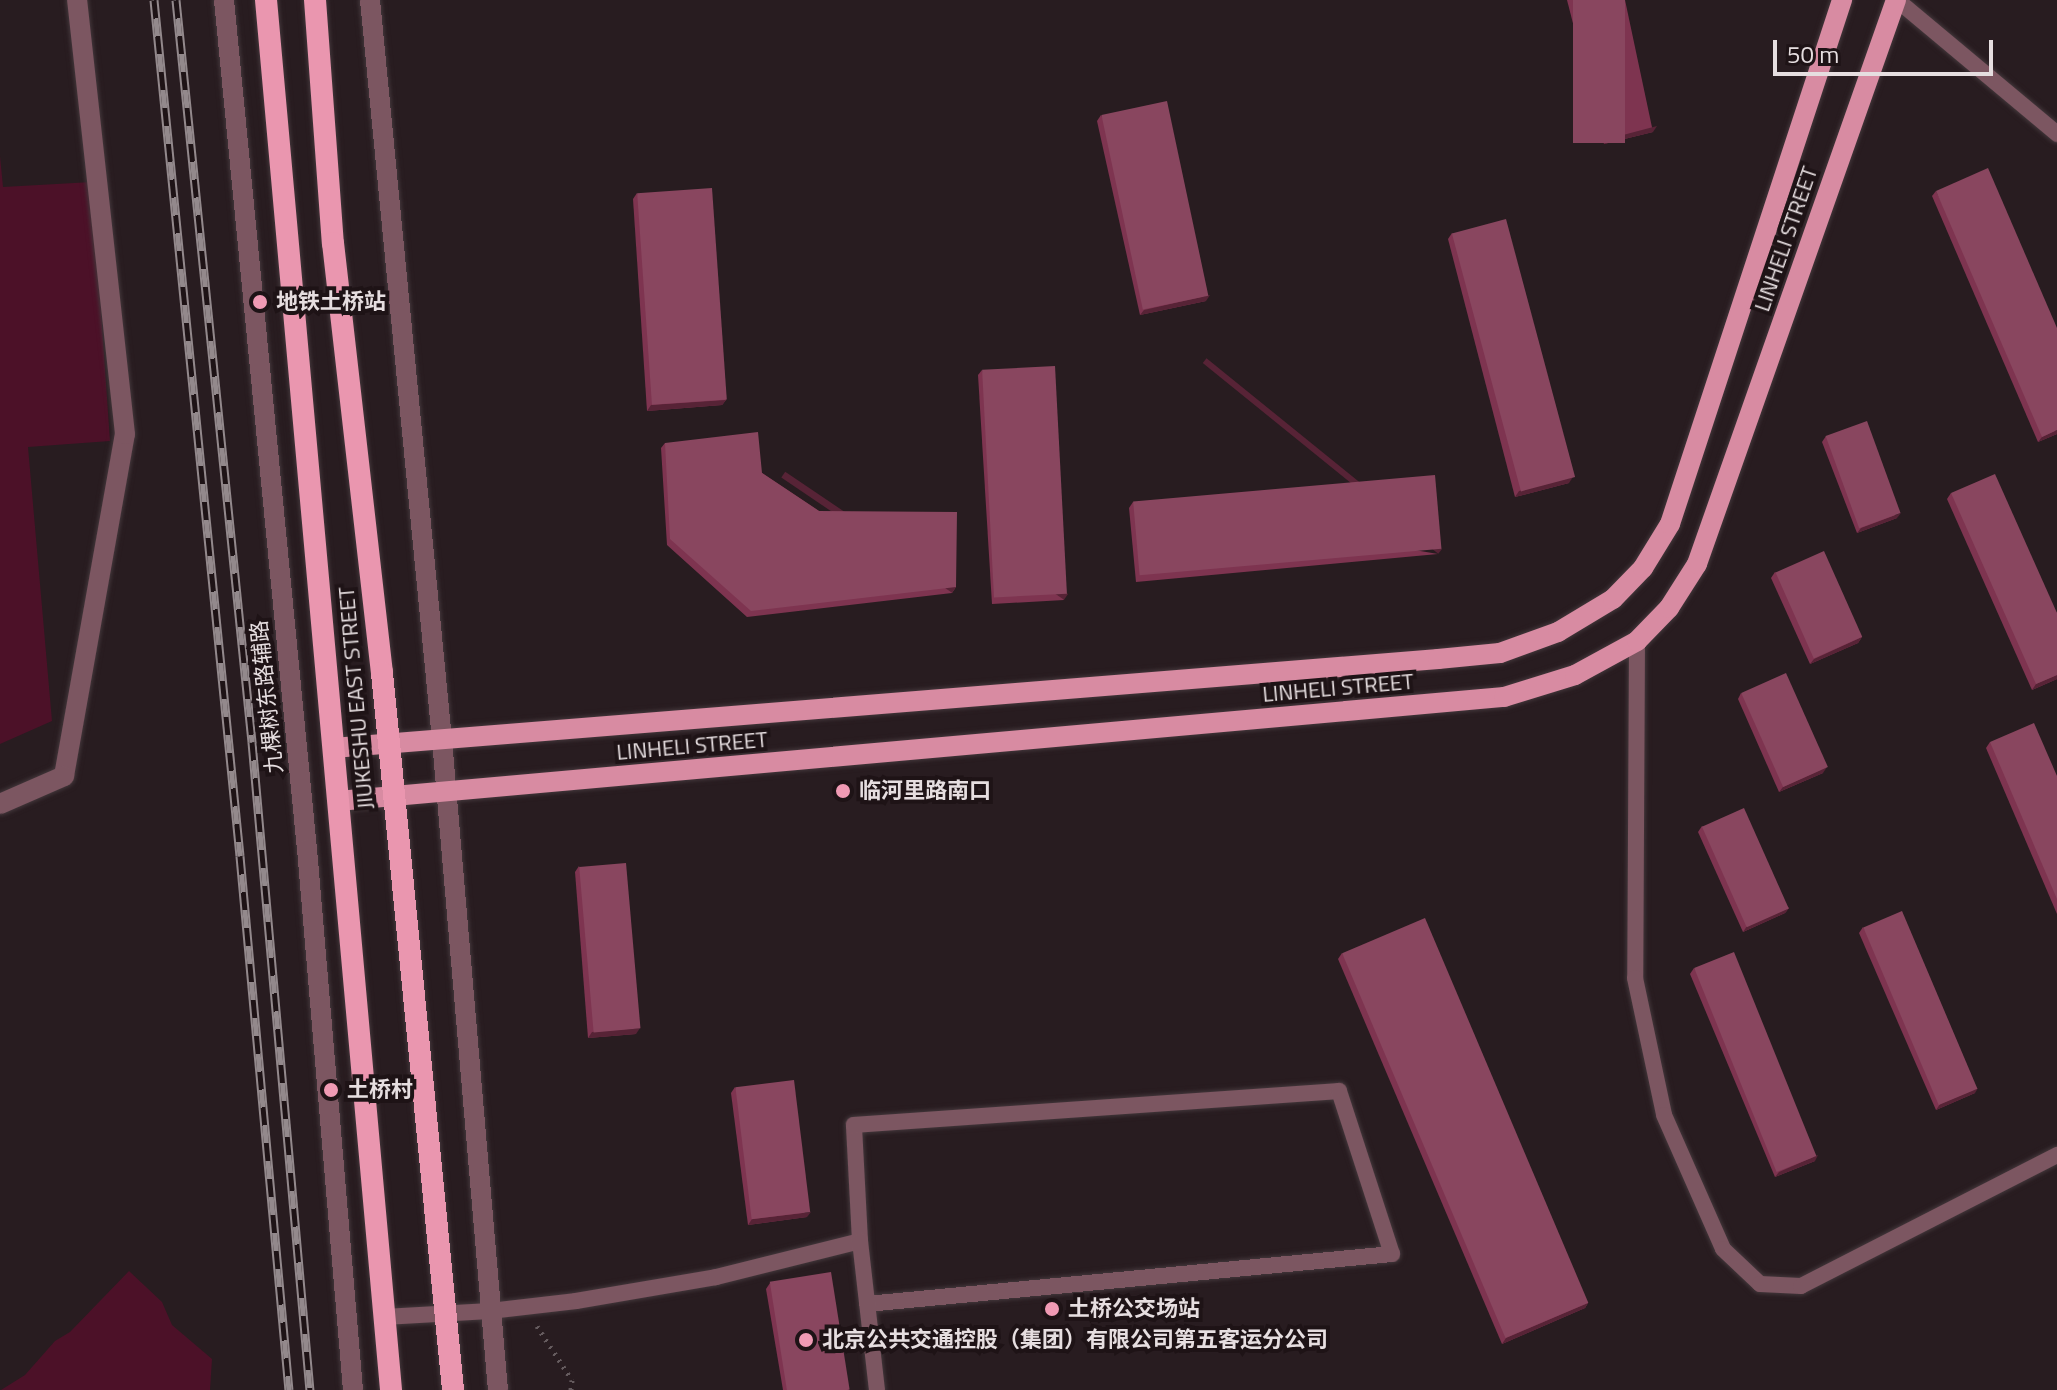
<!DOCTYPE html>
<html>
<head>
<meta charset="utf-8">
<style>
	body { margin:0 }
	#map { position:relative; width:2057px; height:1390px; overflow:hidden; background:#281c20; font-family:"Titillium Web","Noto Sans SC",sans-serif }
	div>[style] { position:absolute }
	.green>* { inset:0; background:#4c1128 }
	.path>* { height:5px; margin-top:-2.5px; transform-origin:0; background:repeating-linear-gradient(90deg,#655b5e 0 2px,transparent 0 8px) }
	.roads { filter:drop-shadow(0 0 2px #43373b) drop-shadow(0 0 2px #43373b) }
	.service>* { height:16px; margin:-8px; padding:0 8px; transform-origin:8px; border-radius:8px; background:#7c5661 }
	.minor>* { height:20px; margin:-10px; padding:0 10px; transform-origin:10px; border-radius:10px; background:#7c5661 }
	.tertiary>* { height:20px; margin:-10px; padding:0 10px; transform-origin:10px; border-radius:10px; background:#7c5661 }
	.primary>* { height:20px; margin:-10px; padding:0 10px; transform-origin:10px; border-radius:10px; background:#d88ba2 }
	.trunk>* { height:22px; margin:-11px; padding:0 11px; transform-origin:11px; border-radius:11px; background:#ea96af }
	.rail>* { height:9px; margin-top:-4.5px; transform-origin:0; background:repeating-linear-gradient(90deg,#1e1316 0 18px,#93898c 0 36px); box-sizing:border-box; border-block:2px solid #93898c }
	.wall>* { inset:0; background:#7e3450 }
	.shaded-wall>* { inset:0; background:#572336; transform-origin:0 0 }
	.building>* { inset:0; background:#89465f; transform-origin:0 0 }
	.dots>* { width:22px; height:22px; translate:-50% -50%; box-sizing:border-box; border:4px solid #1e1316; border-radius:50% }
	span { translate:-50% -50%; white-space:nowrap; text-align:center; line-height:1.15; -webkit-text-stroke:8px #1e1316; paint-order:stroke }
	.street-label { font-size:22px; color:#e6dee0 }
	.poi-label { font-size:22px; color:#e6dee0; font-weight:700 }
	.left { translate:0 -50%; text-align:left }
	.scale { position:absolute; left:1773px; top:40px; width:220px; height:36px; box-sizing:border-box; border:4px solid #e6dee0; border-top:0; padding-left:10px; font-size:24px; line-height:28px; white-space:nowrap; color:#e6dee0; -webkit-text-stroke:6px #1e1316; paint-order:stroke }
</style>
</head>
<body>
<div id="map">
	<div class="green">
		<i style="clip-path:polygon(0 156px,3px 187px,92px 182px,110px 441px,28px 447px,52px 721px,0 744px)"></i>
		<i style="clip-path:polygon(129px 1271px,162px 1302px,172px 1325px,212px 1359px,210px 1390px,1px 1390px,25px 1375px,55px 1341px,70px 1332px)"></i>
	</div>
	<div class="path">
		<i style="left:537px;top:1326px;width:64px;rotate:57.1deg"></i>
		<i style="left:572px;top:1380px;width:10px;rotate:96deg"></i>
	</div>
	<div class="roads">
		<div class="service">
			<i style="left:1897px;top:0;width:209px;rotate:39.9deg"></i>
			<i style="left:1637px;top:641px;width:337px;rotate:90.3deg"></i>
			<i style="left:1635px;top:978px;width:140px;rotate:78deg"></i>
			<i style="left:1664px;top:1115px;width:146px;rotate:66.2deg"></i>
			<i style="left:1723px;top:1249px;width:51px;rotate:43.4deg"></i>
			<i style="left:1760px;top:1284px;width:41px;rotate:2.8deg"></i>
			<i style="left:1801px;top:1286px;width:288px;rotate:-27.1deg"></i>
			<i style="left:860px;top:1241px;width:116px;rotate:-93deg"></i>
			<i style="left:854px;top:1125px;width:486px;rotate:-4deg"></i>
			<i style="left:1339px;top:1091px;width:171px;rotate:72deg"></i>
			<i style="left:1392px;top:1254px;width:527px;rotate:174.56deg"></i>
			<i style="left:384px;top:1317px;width:106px;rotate:-3.2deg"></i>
			<i style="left:490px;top:1311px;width:87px;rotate:-6.6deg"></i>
			<i style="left:576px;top:1301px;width:142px;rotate:-9.7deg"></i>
			<i style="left:716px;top:1277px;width:148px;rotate:-14deg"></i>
			<i style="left:860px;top:1241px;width:150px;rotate:83.5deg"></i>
		</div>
		<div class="minor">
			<i style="left:64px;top:776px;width:347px;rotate:-79.9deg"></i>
			<i style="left:125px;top:434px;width:437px;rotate:-96.3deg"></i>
		</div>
		<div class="tertiary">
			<i style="left:224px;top:0;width:853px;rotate:84.42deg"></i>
			<i style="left:307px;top:849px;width:543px;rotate:85.14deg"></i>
			<i style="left:370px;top:0;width:743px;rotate:84.44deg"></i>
			<i style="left:442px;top:740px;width:652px;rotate:85.08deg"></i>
			<i style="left:0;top:804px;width:70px;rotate:-23.6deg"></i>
		</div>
		<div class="primary">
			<i style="left:333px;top:748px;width:1109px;rotate:-4.6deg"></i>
			<i style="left:1438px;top:659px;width:62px;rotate:-5.5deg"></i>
			<i style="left:1500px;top:653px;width:62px;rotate:-19.9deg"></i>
			<i style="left:1558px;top:632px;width:64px;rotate:-31deg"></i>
			<i style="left:1613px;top:599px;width:43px;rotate:-45.9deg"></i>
			<i style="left:1643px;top:568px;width:52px;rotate:-58.5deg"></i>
			<i style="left:1670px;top:524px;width:552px;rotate:-71.83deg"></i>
			<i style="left:338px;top:801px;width:1171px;rotate:-5.1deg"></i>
			<i style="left:1504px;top:697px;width:74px;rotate:-17.2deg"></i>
			<i style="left:1575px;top:675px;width:71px;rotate:-28.7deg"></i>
			<i style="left:1637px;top:641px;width:46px;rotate:-45.9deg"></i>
			<i style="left:1669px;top:608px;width:52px;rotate:-57.5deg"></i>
			<i style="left:1697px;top:564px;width:598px;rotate:-70.57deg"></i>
		</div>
		<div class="trunk">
			<i style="left:266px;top:0;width:1396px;rotate:84.86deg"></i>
			<i style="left:315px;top:0;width:244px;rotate:85.8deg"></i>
			<i style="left:333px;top:243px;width:433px;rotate:83.5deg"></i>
			<i style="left:382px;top:673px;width:721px;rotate:84.34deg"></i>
		</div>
	</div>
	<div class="rail">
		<i style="left:154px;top:0;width:860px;rotate:84.26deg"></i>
		<i style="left:240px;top:856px;width:536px;rotate:84.76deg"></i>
		<i style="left:176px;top:0;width:746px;rotate:84.15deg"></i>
		<i style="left:252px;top:742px;width:651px;rotate:84.89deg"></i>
	</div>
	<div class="wall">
		<i style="clip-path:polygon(1567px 0,1625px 0,1653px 132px,1604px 144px)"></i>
		<i style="clip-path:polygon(1101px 115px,1206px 301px,1140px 315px,1097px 121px)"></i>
		<i style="clip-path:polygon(1936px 191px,2057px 434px,2038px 442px,1932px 196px)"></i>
		<i style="clip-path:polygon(637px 193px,726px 400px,722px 405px,647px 411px,633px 199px)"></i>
		<i style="clip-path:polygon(1452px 233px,1569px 483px,1515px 497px,1448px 239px)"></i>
		<i style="clip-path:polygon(982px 370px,1064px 600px,992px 604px,978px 375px)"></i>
		<i style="clip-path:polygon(1826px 436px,1897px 518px,1857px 533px,1822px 442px)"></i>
		<i style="clip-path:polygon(665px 443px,762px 473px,819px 511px,956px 587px,952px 593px,747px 617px,667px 545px,661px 448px)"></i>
		<i style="clip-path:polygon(1951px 493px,2057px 613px,2057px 679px,2032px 690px,1947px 499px)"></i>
		<i style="clip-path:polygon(1133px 502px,1438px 554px,1136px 582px,1129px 508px)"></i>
		<i style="clip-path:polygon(1775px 572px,1862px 637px,1858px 643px,1810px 664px,1771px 578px)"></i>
		<i style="clip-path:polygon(1741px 693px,1823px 773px,1779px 792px,1738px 699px)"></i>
		<i style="clip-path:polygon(1990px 742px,2057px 776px,2057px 914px,1986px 748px)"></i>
		<i style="clip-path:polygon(1702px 826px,1789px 908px,1785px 913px,1743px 932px,1698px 832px)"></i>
		<i style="clip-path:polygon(579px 866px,636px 1034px,588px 1038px,575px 872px)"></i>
		<i style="clip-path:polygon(1863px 927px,1975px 1093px,1936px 1110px,1859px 933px)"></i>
		<i style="clip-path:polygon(1342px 953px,1588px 1303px,1585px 1308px,1502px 1344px,1338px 959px)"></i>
		<i style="clip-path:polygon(1694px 968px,1815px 1161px,1775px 1177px,1690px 974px)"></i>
		<i style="clip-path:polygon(735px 1087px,807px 1217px,748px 1225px,731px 1093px)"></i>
		<i style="clip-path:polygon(770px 1283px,849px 1390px,783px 1390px,766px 1289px)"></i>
	</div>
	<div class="shaded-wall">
		<i style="clip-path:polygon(1657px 126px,1653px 132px,1604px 144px,1608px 139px)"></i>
		<i style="clip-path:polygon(1210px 295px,1206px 301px,1140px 315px,1144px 310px)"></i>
		<i style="clip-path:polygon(726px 400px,722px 405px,647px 411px,651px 405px)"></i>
		<i style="clip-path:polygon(2057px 430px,2057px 434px,2038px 442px,2042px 437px)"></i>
		<i style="clip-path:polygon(1573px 477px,1569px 483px,1515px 497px,1519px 491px)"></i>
		<i style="clip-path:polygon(1901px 513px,1897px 518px,1857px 533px,1861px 528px)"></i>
		<i style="left:1442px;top:549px;width:6px;height:303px;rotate:129deg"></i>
		<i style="left:956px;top:587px;width:7px;height:206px;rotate:124deg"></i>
		<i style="left:1068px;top:594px;width:7px;height:72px;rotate:124deg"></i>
		<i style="clip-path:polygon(1862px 637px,1858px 643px,1810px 664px,1814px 659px)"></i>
		<i style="clip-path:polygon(2057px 675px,2057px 679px,2032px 690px,2036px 684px)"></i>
		<i style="clip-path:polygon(1827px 767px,1823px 773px,1779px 792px,1783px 787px)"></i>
		<i style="clip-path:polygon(1789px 908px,1785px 913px,1743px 932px,1747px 926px)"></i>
		<i style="clip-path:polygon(640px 1028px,636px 1034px,588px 1038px,592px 1032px)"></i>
		<i style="clip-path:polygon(1978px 1088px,1975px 1093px,1936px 1110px,1940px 1104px)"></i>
		<i style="clip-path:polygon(1818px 1155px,1815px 1161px,1775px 1177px,1779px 1172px)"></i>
		<i style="clip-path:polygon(811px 1212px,807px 1217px,748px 1225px,752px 1219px)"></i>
		<i style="clip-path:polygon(1588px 1303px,1585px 1308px,1502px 1344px,1506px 1338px)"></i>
	</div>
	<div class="building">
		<i style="left:1573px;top:0;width:52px;height:143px"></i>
		<i style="left:1167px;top:101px;width:199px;height:67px;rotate:78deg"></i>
		<i style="clip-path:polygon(1988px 168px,2057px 328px,2057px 430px,2042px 437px,1936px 191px)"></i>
		<i style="left:712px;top:188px;width:212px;height:75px;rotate:86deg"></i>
		<i style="left:1506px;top:219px;width:267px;height:56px;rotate:75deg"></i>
		<i style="left:1055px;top:366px;width:228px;height:73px;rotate:87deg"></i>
		<i style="left:1867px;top:421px;width:98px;height:44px;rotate:70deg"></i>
		<i style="clip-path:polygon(758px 432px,762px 473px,819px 511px,957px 512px,956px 587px,751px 611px,670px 539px,665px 443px)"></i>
		<i style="clip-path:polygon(1995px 474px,2057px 613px,2057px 675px,2036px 684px,1951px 493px)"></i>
		<i style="left:1435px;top:475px;width:74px;height:303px;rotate:85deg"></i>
		<i style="left:1824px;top:551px;width:94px;height:53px;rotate:66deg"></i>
		<i style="left:1786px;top:673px;width:103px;height:49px;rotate:66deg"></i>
		<i style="clip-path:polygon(2034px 723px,2057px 776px,2057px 899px,1990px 742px)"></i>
		<i style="left:1744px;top:808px;width:110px;height:46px;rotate:66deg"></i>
		<i style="left:626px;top:863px;width:166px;height:47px;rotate:85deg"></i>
		<i style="left:1902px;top:911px;width:193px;height:42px;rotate:67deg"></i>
		<i style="left:1425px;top:918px;width:418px;height:90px;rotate:67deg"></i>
		<i style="left:1734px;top:952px;width:220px;height:43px;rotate:68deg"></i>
		<i style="left:794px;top:1080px;width:133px;height:59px;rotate:83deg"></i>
		<i style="left:831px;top:1272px;width:119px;height:62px;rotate:81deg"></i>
	</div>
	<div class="dots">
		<i style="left:260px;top:302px;background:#f09ab4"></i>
		<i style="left:843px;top:791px;background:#f09ab4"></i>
		<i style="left:331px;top:1090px;background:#f09ab4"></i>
		<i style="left:1052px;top:1309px;background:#f09ab4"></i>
		<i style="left:806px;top:1340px;background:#f09ab4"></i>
	</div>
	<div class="street-label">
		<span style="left:1786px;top:239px;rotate:-71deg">LINHELI STREET</span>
		<span style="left:1338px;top:688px;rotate:-5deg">LINHELI STREET</span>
		<span style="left:267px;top:697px;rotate:-96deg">九棵树东路辅路</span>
		<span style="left:356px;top:698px;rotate:-95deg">JIUKESHU EAST STREET</span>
		<span style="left:692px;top:746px;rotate:-5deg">LINHELI STREET</span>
	</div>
	<div class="poi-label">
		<span class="left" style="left:276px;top:302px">地铁土桥站</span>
		<span class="left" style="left:859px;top:791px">临河里路南口</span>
		<span class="left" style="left:347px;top:1090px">土桥村</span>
		<span class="left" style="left:1068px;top:1309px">土桥公交场站</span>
		<span class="left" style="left:822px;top:1340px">北京公共交通控股（集团）有限公司第五客运分公司</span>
	</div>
	<div class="scale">50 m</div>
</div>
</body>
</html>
